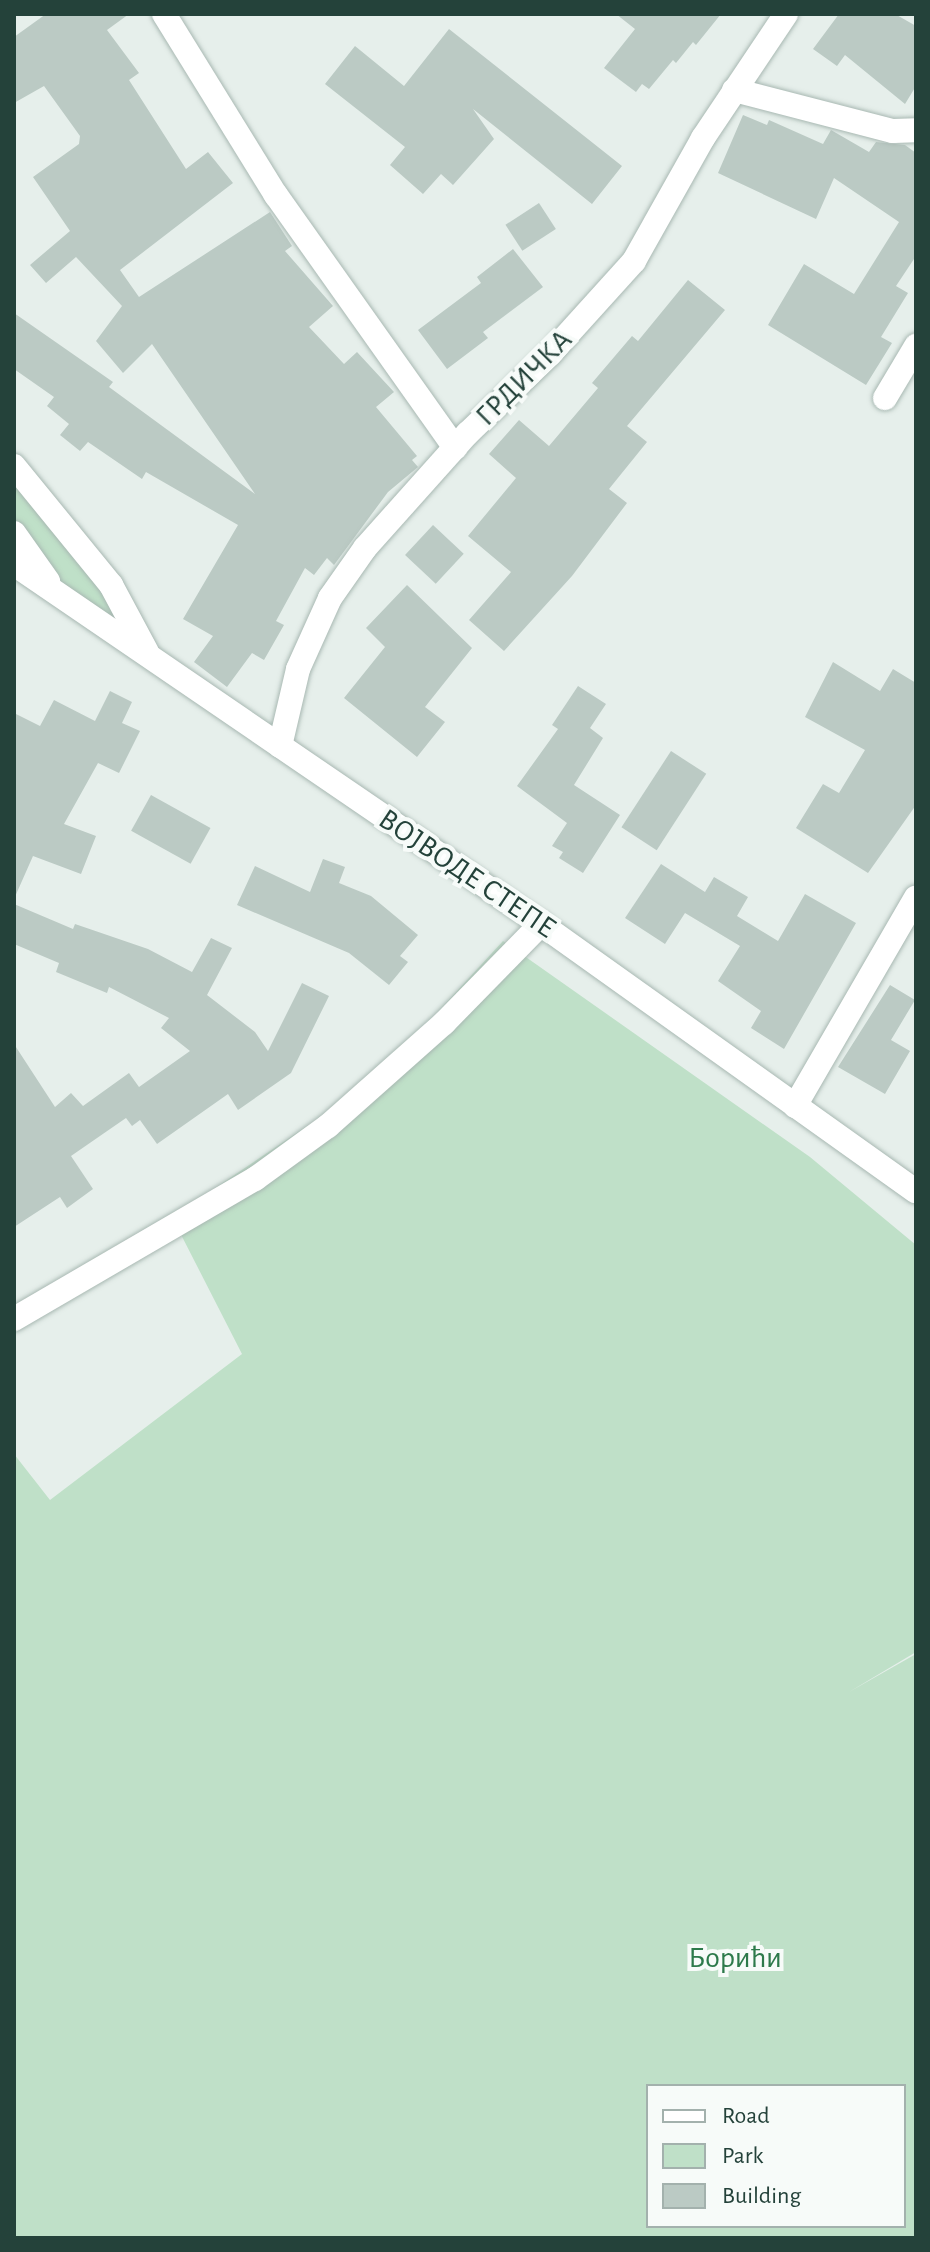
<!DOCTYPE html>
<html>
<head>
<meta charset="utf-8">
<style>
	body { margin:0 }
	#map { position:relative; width:930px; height:2252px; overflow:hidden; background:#e6efeb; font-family:"Alegreya Sans",sans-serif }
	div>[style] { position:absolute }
	.green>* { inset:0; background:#bfe0c8 }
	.building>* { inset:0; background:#bbcac4; transform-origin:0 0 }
	.roads { filter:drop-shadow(0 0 2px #a8b8b2) drop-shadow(0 0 2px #a8b8b2) }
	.minor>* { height:24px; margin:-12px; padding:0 12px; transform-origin:12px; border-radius:12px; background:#fff }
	span { translate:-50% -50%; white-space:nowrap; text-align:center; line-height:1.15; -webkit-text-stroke:8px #f7fbf9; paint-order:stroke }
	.street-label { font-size:30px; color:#24423a }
	.park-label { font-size:30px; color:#2d7a4b }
	.frame { position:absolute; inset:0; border:16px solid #24423a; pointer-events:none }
	.legend { position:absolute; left:646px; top:2084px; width:260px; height:144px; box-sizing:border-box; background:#f7fbf9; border:2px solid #a3b1ad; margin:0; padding:10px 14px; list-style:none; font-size:24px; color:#24423a }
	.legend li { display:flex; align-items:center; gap:16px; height:40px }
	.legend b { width:40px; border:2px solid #a3b1ad }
</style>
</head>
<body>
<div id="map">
	<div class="green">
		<i style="clip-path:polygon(14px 466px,147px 653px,14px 563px)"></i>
		<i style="clip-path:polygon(evenodd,503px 941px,810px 1157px,916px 1245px,916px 1652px,849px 1692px,916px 1654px,916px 2238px,14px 2238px,14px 1454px,50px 1500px,242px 1354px,172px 1217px,319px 1118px,435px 1015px,503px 941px,648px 2086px,904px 2086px,904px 2226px,648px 2226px,648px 2086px)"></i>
	</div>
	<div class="building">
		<i style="clip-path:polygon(46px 14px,129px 14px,107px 30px,139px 73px,129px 80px,186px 169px,208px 152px,233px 183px,120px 270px,139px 297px,270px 212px,292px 246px,285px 251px,333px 306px,309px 327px,344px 364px,357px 352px,394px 392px,376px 407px,417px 456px,412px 460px,418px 467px,388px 492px,334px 565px,327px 558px,314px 575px,305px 568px,276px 621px,284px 625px,264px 660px,252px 653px,227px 687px,194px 662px,213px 636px,183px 619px,238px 525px,146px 472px,142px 479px,88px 442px,80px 451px,60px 435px,69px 424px,47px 406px,54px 397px,14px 369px,14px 313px,113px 382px,109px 387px,255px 494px,152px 344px,123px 373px,96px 341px,122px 306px,76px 257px,46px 283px,30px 265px,70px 231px,33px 177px,79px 144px,80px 136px,44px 86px,14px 103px,14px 37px)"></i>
		<i style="clip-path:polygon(616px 14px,721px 14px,696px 45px,693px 42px,676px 63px,673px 60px,649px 89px,642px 84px,636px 92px,604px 68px,635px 29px)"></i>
		<i style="clip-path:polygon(839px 14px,895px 14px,916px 26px,916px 86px,905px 104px,845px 55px,837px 66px,813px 49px)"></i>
		<i style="clip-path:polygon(449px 29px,622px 166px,592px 204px,473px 109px,494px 139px,453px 185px,441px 174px,423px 194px,390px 165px,405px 147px,325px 84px,355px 46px,404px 86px)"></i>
		<i style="clip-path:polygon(743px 115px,767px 125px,769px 120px,823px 144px,831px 130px,869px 152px,876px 142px,905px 145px,916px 153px,916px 256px,896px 286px,908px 293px,881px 337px,892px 343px,866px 385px,768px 325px,804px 264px,854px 294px,899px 222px,834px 178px,816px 219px,718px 173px)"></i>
		<i style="left:539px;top:203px;width:31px;height:40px;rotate:57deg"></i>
		<i style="clip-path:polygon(513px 249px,543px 287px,483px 332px,488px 338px,447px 369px,418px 330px,481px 283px,477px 277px)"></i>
		<i style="clip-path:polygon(688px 280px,725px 310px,627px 426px,647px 442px,609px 489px,627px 503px,572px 576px,504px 651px,469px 620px,511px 572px,468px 536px,516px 478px,489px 454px,519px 420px,549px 446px,598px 388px,592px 383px,632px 336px,638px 341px)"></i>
		<i style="left:433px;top:525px;width:42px;height:41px;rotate:43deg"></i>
		<i style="clip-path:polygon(407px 585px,472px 648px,425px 707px,445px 722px,417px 757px,344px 698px,385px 647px,366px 628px)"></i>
		<i style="clip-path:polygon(833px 662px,880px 691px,893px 669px,916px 683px,916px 805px,868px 873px,796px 828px,823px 784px,839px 793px,865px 750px,805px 717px)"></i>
		<i style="clip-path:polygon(578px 686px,606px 704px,590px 728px,603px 738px,574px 785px,620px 815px,583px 873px,559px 858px,563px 852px,552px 846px,567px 823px,517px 786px,558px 729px,552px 725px)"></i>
		<i style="clip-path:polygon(110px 691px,132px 702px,122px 723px,140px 731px,119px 773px,98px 763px,64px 824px,96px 836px,81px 874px,33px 856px,14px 899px,14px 713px,40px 726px,54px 700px,95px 721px)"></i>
		<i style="left:671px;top:751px;width:42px;height:91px;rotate:33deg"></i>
		<i style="left:151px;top:795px;width:68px;height:41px;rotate:29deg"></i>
		<i style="clip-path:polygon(323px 859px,345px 867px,339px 883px,371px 896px,418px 935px,400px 956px,408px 962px,389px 985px,349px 953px,237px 905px,255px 866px,310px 892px)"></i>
		<i style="clip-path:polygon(661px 864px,705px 892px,714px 877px,748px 897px,737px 916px,778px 941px,805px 894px,856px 923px,784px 1049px,751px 1028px,761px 1011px,718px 981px,740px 946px,685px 913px,665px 944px,625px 918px)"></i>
		<i style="clip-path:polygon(14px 904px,73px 929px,75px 924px,148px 949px,192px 972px,211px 938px,232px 948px,207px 995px,255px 1032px,268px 1051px,302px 983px,329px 996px,291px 1073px,238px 1110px,228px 1094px,157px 1144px,140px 1120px,132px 1126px,126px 1118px,71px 1156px,93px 1189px,67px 1208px,60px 1197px,14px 1227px,14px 1044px,55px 1107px,71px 1093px,83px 1106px,129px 1073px,139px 1087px,190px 1051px,161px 1028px,169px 1018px,109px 987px,107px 993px,56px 972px,59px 963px,14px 944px)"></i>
		<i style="clip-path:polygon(890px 985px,915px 1000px,891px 1040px,910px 1051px,885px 1094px,838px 1067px)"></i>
	</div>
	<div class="roads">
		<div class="minor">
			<i style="left:164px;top:14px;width:213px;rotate:58.3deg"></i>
			<i style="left:276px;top:195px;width:310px;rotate:54.7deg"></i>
			<i style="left:734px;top:90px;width:164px;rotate:14.5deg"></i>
			<i style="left:893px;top:131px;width:23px;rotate:-2deg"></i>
			<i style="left:885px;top:398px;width:61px;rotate:-59.2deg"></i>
			<i style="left:14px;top:466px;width:154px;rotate:50.8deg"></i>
			<i style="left:111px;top:585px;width:76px;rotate:61.8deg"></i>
			<i style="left:14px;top:533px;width:59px;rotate:54.7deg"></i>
			<i style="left:14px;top:564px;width:638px;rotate:34.34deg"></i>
			<i style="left:541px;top:924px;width:460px;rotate:35.5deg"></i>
			<i style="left:280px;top:746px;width:79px;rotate:-76.8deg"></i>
			<i style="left:298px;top:669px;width:78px;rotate:-65.7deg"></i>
			<i style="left:330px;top:598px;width:61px;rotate:-55deg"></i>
			<i style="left:365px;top:548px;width:154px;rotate:-48.2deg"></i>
			<i style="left:468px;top:433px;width:114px;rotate:-43.9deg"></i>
			<i style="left:550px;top:354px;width:125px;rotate:-47.9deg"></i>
			<i style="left:634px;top:261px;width:141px;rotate:-60.7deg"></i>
			<i style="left:703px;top:138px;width:149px;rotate:-56.2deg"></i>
			<i style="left:795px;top:1106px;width:241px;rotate:-59.9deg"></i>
			<i style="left:14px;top:1319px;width:279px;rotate:-30.2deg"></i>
			<i style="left:255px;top:1179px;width:90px;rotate:-36deg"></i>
			<i style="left:328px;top:1126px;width:155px;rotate:-41.6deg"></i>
			<i style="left:444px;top:1023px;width:139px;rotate:-45.6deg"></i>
		</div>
	</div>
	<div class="street-label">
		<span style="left:524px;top:378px;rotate:-45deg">ГРДИЧКА</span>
		<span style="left:467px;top:874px;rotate:34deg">ВОЈВОДЕ СТЕПЕ</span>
	</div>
	<div class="park-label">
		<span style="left:735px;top:1958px">Борићи</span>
	</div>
	<div class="frame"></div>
	<ul class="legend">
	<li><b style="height:10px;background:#fff"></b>Road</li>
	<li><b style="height:22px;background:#bfe0c8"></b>Park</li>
	<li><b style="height:22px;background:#bbcac4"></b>Building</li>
	</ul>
</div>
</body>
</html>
